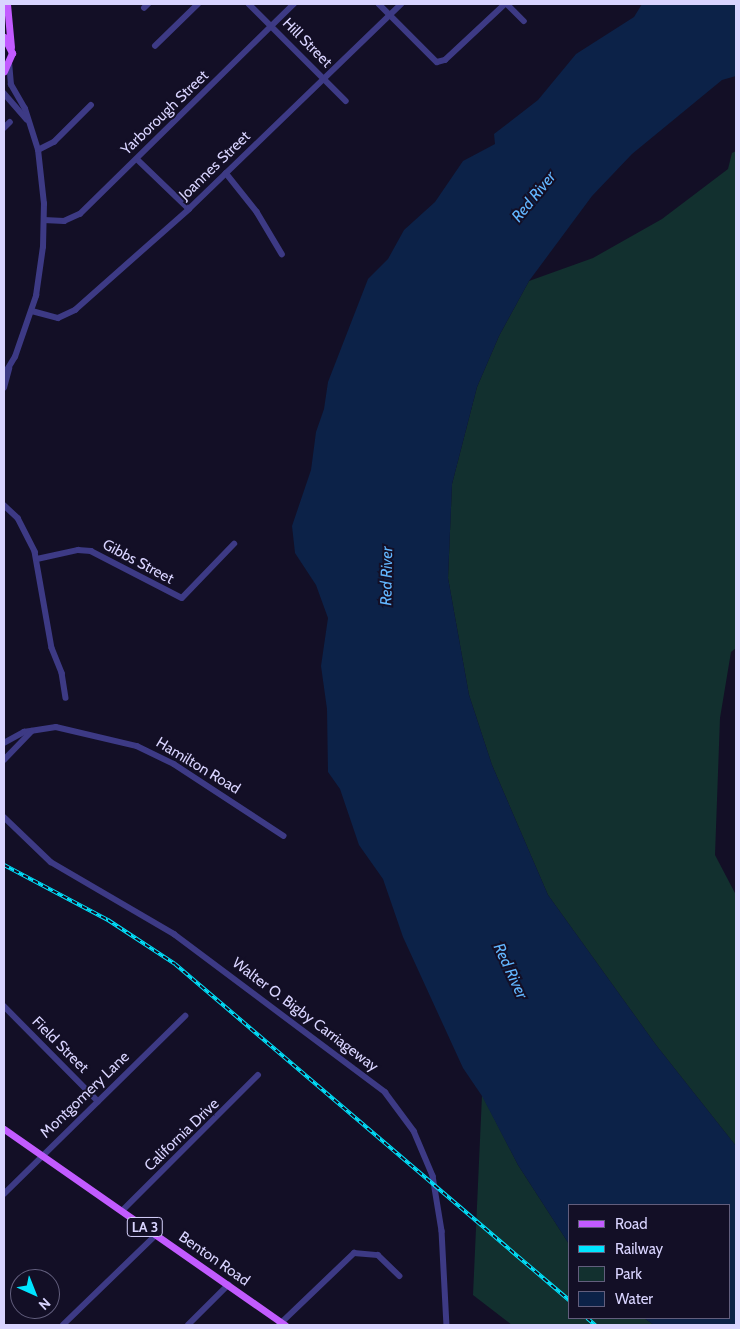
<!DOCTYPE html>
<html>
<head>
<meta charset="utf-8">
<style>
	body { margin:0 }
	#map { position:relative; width:740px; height:1329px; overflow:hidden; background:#130f26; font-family:Cabin,sans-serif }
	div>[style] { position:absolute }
	.green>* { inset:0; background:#12302f }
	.water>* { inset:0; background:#0c2248 }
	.minor>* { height:5.5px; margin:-2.75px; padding:0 2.75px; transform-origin:2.75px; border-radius:2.75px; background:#3d3a85 }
	.major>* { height:7px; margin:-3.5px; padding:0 3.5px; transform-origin:3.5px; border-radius:3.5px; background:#c25bff }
	.rail>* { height:4px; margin-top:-2px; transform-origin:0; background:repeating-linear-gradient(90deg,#130f26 0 5.5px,#00e5ff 0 11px); box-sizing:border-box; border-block:1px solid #00e5ff }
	span { translate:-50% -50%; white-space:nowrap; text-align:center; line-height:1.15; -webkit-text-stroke:4px #130f26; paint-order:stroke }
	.shield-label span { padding:1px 4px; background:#130f26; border:1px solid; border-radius:4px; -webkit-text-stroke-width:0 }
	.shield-label { font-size:14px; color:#d9d4ff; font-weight:700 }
	.street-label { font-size:15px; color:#d9d4ff }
	.water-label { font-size:16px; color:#62b6ff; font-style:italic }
	.frame { position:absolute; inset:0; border:5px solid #d9d4ff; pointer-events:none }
	.legend { position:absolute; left:568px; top:1204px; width:162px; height:115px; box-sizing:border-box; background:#130f26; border:1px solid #625e7d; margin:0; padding:6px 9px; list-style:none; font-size:15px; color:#d9d4ff }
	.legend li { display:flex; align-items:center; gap:10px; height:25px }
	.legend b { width:25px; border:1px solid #625e7d }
	.north { position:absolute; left:10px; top:1269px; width:50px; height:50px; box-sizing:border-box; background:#130f26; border:1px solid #625e7d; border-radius:50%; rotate:136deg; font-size:14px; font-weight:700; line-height:20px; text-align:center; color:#d9d4ff }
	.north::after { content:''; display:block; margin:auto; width:18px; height:22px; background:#00e5ff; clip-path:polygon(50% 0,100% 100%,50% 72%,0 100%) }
</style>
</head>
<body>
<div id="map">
	<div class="green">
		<i style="clip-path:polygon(736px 151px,736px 648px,731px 652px,720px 718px,715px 855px,736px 895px,736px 1146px,656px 1045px,548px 895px,492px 765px,469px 695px,448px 578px,452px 484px,477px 387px,499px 336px,529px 281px,593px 258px,662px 219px,728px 169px,732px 153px)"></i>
		<i style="clip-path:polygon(482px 1095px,518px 1165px,569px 1244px,569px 1318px,644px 1318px,654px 1325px,512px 1325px,473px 1295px)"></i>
	</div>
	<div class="water">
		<i style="clip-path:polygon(642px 4px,736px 4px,736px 76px,722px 80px,632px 154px,592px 196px,529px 281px,499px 336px,477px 387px,452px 484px,448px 578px,469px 695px,492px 765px,548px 895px,656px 1045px,736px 1146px,736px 1325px,654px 1325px,644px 1318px,729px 1318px,729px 1205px,569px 1205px,569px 1244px,518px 1165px,482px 1096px,463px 1068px,403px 937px,383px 879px,359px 845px,340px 789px,328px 772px,327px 709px,321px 666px,328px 618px,316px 585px,295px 553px,292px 526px,311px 470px,316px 432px,324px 409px,328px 382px,368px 279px,388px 259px,404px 230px,435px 202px,463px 161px,495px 144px,494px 134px,538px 100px,576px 54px,634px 17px)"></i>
	</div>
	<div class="minor">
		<i style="left:249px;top:4px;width:137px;rotate:45deg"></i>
		<i style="left:379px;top:4px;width:82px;rotate:45deg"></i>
		<i style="left:437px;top:62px;width:8px;rotate:-14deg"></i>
		<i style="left:445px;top:60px;width:82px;rotate:-43deg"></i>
		<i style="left:507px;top:4px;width:24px;rotate:45deg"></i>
		<i style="left:144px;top:8px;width:6px;rotate:-45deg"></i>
		<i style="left:155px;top:46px;width:60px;rotate:-44.3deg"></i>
		<i style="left:4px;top:93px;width:35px;rotate:49deg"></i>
		<i style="left:4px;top:128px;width:8px;rotate:-45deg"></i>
		<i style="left:38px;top:150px;width:18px;rotate:-27deg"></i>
		<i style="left:54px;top:142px;width:52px;rotate:-45deg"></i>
		<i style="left:137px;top:159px;width:72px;rotate:43.9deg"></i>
		<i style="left:226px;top:173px;width:50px;rotate:51.5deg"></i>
		<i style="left:257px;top:212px;width:49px;rotate:59.2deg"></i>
		<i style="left:44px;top:220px;width:20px;rotate:3deg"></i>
		<i style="left:64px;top:221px;width:17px;rotate:-24deg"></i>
		<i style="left:80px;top:214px;width:300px;rotate:-44.5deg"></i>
		<i style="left:32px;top:311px;width:27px;rotate:15deg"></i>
		<i style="left:58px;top:318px;width:19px;rotate:-25deg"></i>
		<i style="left:75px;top:310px;width:152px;rotate:-41.5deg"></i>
		<i style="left:189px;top:209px;width:295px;rotate:-44deg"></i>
		<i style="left:4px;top:375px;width:21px;rotate:-59deg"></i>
		<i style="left:15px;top:357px;width:65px;rotate:-71deg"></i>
		<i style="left:36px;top:296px;width:49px;rotate:-81.9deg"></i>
		<i style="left:43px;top:247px;width:43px;rotate:-88.7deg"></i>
		<i style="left:44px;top:204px;width:54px;rotate:-96.3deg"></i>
		<i style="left:38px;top:150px;width:43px;rotate:-107.6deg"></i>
		<i style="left:25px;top:109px;width:28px;rotate:-120deg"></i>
		<i style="left:11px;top:85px;width:21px;rotate:-95deg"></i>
		<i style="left:4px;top:388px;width:20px;rotate:-75deg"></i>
		<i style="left:4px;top:505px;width:19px;rotate:43deg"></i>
		<i style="left:18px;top:518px;width:38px;rotate:63deg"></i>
		<i style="left:35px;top:552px;width:97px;rotate:80deg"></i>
		<i style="left:52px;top:648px;width:27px;rotate:68deg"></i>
		<i style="left:62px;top:673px;width:25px;rotate:81deg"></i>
		<i style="left:37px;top:559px;width:42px;rotate:-12.4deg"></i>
		<i style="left:78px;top:550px;width:13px;rotate:4deg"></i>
		<i style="left:91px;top:551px;width:102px;rotate:27.3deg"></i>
		<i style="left:182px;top:598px;width:75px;rotate:-46.1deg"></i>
		<i style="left:4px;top:743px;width:23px;rotate:-29deg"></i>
		<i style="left:24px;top:732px;width:32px;rotate:-9deg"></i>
		<i style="left:56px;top:727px;width:83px;rotate:13.2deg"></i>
		<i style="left:137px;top:746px;width:41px;rotate:25.9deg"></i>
		<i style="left:174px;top:764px;width:131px;rotate:33.2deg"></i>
		<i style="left:4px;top:760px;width:40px;rotate:-46deg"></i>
		<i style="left:4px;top:817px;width:65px;rotate:43.8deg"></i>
		<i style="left:51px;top:862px;width:143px;rotate:30.3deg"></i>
		<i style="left:174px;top:934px;width:264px;rotate:36.8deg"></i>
		<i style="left:385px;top:1092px;width:49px;rotate:53.4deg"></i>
		<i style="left:414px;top:1131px;width:49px;rotate:67.1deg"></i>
		<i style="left:433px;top:1176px;width:56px;rotate:80.7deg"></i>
		<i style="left:442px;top:1231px;width:94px;rotate:87deg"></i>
		<i style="left:4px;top:1006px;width:134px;rotate:45.3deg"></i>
		<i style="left:4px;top:1194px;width:254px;rotate:-44.5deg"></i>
		<i style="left:122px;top:1211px;width:192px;rotate:-45deg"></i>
		<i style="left:63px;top:1325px;width:129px;rotate:-44.1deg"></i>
		<i style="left:188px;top:1325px;width:57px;rotate:-45deg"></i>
		<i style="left:279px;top:1325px;width:104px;rotate:-43.8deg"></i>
		<i style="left:354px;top:1253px;width:24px;rotate:5deg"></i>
		<i style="left:378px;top:1255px;width:30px;rotate:44deg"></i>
	</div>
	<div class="major">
		<i style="left:7px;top:4px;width:43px;rotate:84.7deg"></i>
		<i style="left:4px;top:37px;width:18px;rotate:63deg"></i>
		<i style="left:12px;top:53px;width:20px;rotate:114deg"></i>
		<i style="left:4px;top:1129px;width:343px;rotate:34.9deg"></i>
	</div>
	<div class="rail">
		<i style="left:4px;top:865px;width:118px;rotate:27.9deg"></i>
		<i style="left:108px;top:920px;width:80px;rotate:33.3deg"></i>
		<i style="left:175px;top:964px;width:518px;rotate:40.46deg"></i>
		<i style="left:587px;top:1318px;width:11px;rotate:41deg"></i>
	</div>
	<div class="shield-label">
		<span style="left:145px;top:1227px">LA 3</span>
	</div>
	<div class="street-label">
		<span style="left:307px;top:43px;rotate:45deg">Hill Street</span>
		<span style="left:165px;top:113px;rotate:-44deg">Yarborough Street</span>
		<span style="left:215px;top:166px;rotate:-44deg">Joannes Street</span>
		<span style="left:138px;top:562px;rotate:28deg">Gibbs Street</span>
		<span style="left:198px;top:766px;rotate:31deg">Hamilton Road</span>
		<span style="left:305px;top:1015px;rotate:37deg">Walter O. Bigby Carriageway</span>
		<span style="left:60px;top:1045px;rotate:45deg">Field Street</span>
		<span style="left:85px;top:1095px;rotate:-44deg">Montgomery Lane</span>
		<span style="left:182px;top:1135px;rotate:-44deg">California Drive</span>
		<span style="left:214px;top:1259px;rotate:35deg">Benton Road</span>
	</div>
	<div class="water-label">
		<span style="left:534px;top:197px;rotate:-51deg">Red River</span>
		<span style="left:387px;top:576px;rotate:-89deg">Red River</span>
		<span style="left:510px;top:971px;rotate:65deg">Red River</span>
	</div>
	<div class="frame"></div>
	<ul class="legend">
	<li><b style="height:6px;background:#c25bff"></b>Road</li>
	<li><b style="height:6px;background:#00e5ff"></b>Railway</li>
	<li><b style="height:14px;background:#12302f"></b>Park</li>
	<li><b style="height:14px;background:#0c2248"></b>Water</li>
	</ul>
	<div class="north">N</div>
</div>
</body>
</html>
